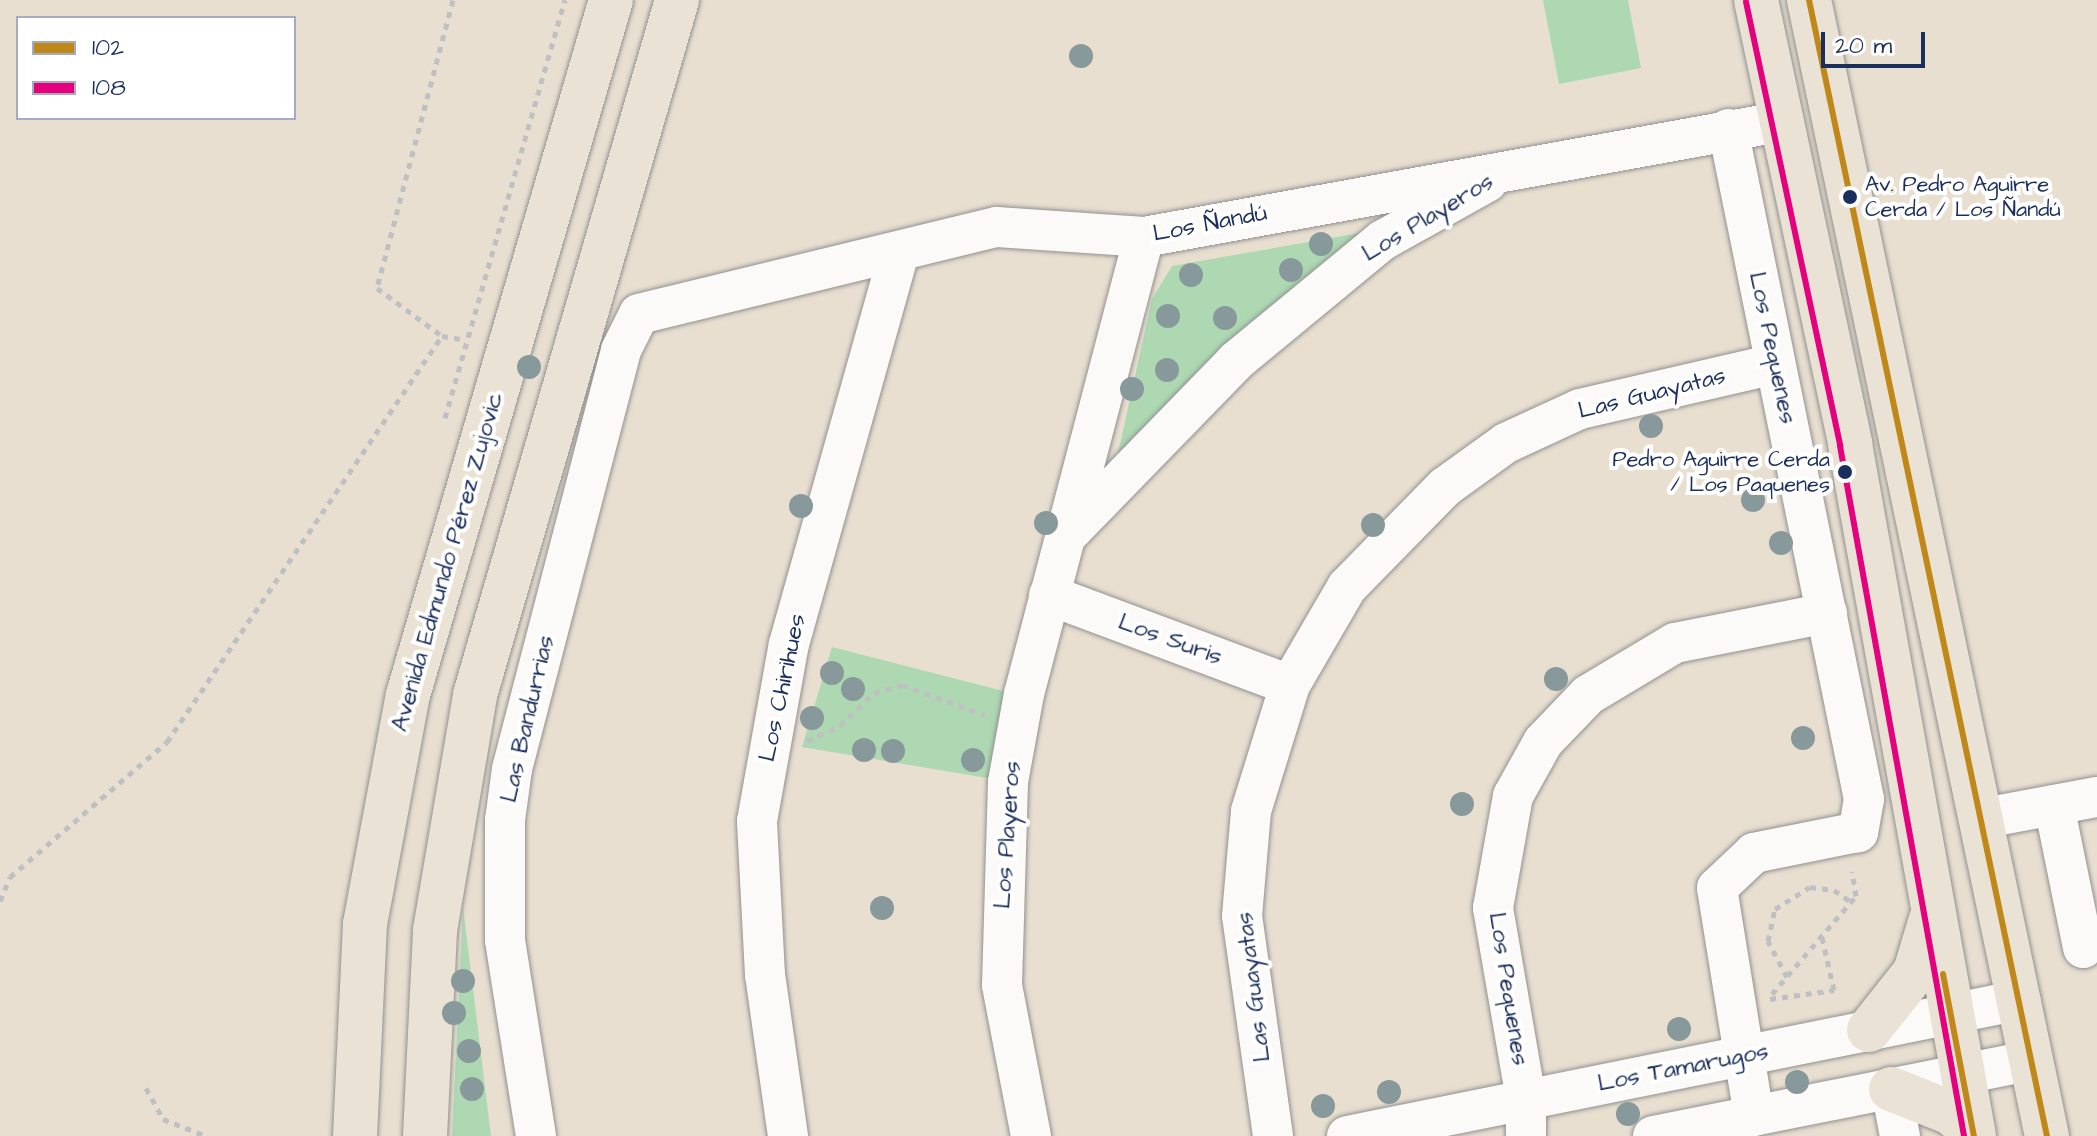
<!DOCTYPE html>
<html>
<head>
<meta charset="utf-8">
<style>
	body { margin:0 }
	#map { position:relative; width:2097px; height:1136px; overflow:hidden; background:#e8dfd0; font-family:"Architects Daughter",sans-serif }
	div>[style] { position:absolute }
	.green>* { inset:0; background:#add8b2 }
	.path>* { height:5px; margin-top:-2.5px; transform-origin:0; background:repeating-linear-gradient(90deg,#bfc0c2 0 6px,transparent 0 12px) }
	.roads { filter:drop-shadow(0 0 2px #929191) drop-shadow(0 0 2px #929191) }
	.minor>* { height:40px; margin:-20px; padding:0 20px; transform-origin:20px; border-radius:20px; background:#fcfaf8 }
	.major>* { height:44px; margin:-22px; padding:0 22px; transform-origin:22px; border-radius:22px; background:#e9e2d5 }
	.highway>* { height:44px; margin:-22px; padding:0 22px; transform-origin:22px; border-radius:22px; background:#e9e2d5 }
	.bus-1>* { height:6px; margin:-3px; padding:0 3px; transform-origin:3px; border-radius:3px; background:#c08818 }
	.bus-2>* { height:6px; margin:-3px; padding:0 3px; transform-origin:3px; border-radius:3px; background:#e5007d }
	.trees>* { width:24px; height:24px; margin:-12px; border-radius:50%; background:#87999b }
	.dots>* { width:22px; height:22px; translate:-50% -50%; box-sizing:border-box; border:4px solid #fff; border-radius:50% }
	span { translate:-50% -50%; white-space:nowrap; text-align:center; line-height:1.15; -webkit-text-stroke:8px #fff; paint-order:stroke }
	.bus-label { font-size:22px; color:#1b2f5e }
	.left { translate:0 -50%; text-align:left }
	.right { translate:-100% -50%; text-align:right }
	.street-label { font-size:24px; color:#1b2f5e }
	.legend { position:absolute; left:16px; top:16px; width:280px; height:104px; box-sizing:border-box; background:#fff; border:2px solid #a4acbf; margin:0; padding:10px 14px; list-style:none; font-size:24px; color:#1b2f5e }
	.legend li { display:flex; align-items:center; gap:16px; height:40px }
	.legend b { width:40px; border:2px solid #a4acbf }
	.scale { position:absolute; left:1821px; top:32px; width:104px; height:36px; box-sizing:border-box; border:4px solid #1b2f5e; border-top:0; padding-left:10px; font-size:24px; line-height:28px; white-space:nowrap; color:#1b2f5e; -webkit-text-stroke:6px #fff; paint-order:stroke }
</style>
</head>
<body>
<div id="map">
	<div class="green">
		<i style="clip-path:polygon(1543px 0,1628px 0,1641px 68px,1559px 84px)"></i>
		<i style="clip-path:polygon(1371px 231px,1115px 467px,1152px 299px,1172px 266px)"></i>
		<i style="clip-path:polygon(832px 647px,1007px 692px,993px 779px,802px 747px)"></i>
		<i style="clip-path:polygon(463px 907px,491px 1136px,452px 1136px)"></i>
	</div>
	<div class="path">
		<i style="left:453px;top:0;width:298px;rotate:104.8deg"></i>
		<i style="left:377px;top:288px;width:81px;rotate:36.4deg"></i>
		<i style="left:442px;top:336px;width:20px;rotate:9deg"></i>
		<i style="left:445px;top:418px;width:435px;rotate:-74deg"></i>
		<i style="left:807px;top:741px;width:36px;rotate:-24deg"></i>
		<i style="left:840px;top:726px;width:47px;rotate:-44.1deg"></i>
		<i style="left:874px;top:693px;width:29px;rotate:-16deg"></i>
		<i style="left:902px;top:685px;width:88px;rotate:19.9deg"></i>
		<i style="left:0;top:901px;width:26px;rotate:-67deg"></i>
		<i style="left:10px;top:877px;width:207px;rotate:-40.7deg"></i>
		<i style="left:167px;top:742px;width:490px;rotate:-55.9deg"></i>
		<i style="left:1787px;top:977px;width:41px;rotate:-117.8deg"></i>
		<i style="left:1768px;top:941px;width:33px;rotate:-78deg"></i>
		<i style="left:1775px;top:909px;width:41px;rotate:-32.2deg"></i>
		<i style="left:1810px;top:887px;width:24px;rotate:7deg"></i>
		<i style="left:1834px;top:890px;width:21px;rotate:35deg"></i>
		<i style="left:1772px;top:994px;width:129px;rotate:-49.4deg"></i>
		<i style="left:1856px;top:896px;width:25px;rotate:-99deg"></i>
		<i style="left:1770px;top:999px;width:65px;rotate:-8deg"></i>
		<i style="left:1834px;top:990px;width:54px;rotate:-102.8deg"></i>
		<i style="left:146px;top:1088px;width:35px;rotate:61deg"></i>
		<i style="left:163px;top:1119px;width:46px;rotate:21.6deg"></i>
	</div>
	<div class="roads">
		<div class="minor">
			<i style="left:1728px;top:129px;width:684px;rotate:78.53deg"></i>
			<i style="left:1864px;top:799px;width:34px;rotate:100deg"></i>
			<i style="left:1858px;top:832px;width:106px;rotate:168.6deg"></i>
			<i style="left:1754px;top:853px;width:51px;rotate:136.6deg"></i>
			<i style="left:1717px;top:888px;width:231px;rotate:80.8deg"></i>
			<i style="left:1067px;top:535px;width:243px;rotate:-45.8deg"></i>
			<i style="left:1236px;top:361px;width:190px;rotate:-39.5deg"></i>
			<i style="left:1383px;top:240px;width:119px;rotate:-29.1deg"></i>
			<i style="left:1049px;top:595px;width:257px;rotate:20.5deg"></i>
			<i style="left:2054px;top:805px;width:146px;rotate:78.5deg"></i>
			<i style="left:1979px;top:819px;width:120px;rotate:-10.6deg"></i>
			<i style="left:1891px;top:1089px;width:48px;rotate:79.2deg"></i>
			<i style="left:536px;top:1136px;width:198px;rotate:-99deg"></i>
			<i style="left:505px;top:940px;width:120px;rotate:-90deg"></i>
			<i style="left:505px;top:820px;width:51px;rotate:-82.2deg"></i>
			<i style="left:512px;top:769px;width:433px;rotate:-75.4deg"></i>
			<i style="left:621px;top:350px;width:40px;rotate:-63.4deg"></i>
			<i style="left:639px;top:314px;width:368px;rotate:-13.7deg"></i>
			<i style="left:997px;top:227px;width:147px;rotate:3.9deg"></i>
			<i style="left:1144px;top:237px;width:650px;rotate:-10.27deg"></i>
			<i style="left:788px;top:1136px;width:163px;rotate:-98.1deg"></i>
			<i style="left:765px;top:975px;width:154px;rotate:-93deg"></i>
			<i style="left:757px;top:821px;width:180px;rotate:-79.8deg"></i>
			<i style="left:789px;top:644px;width:407px;rotate:-74.3deg"></i>
			<i style="left:1031px;top:1136px;width:154px;rotate:-100.9deg"></i>
			<i style="left:1002px;top:985px;width:203px;rotate:-88.3deg"></i>
			<i style="left:1008px;top:782px;width:89px;rotate:-79.7deg"></i>
			<i style="left:1024px;top:694px;width:472px;rotate:-75.3deg"></i>
			<i style="left:1273px;top:1136px;width:222px;rotate:-98deg"></i>
			<i style="left:1242px;top:916px;width:105px;rotate:-85.1deg"></i>
			<i style="left:1251px;top:811px;width:132px;rotate:-72.8deg"></i>
			<i style="left:1290px;top:685px;width:113px;rotate:-59.8deg"></i>
			<i style="left:1347px;top:587px;width:140px;rotate:-45.6deg"></i>
			<i style="left:1445px;top:487px;width:75px;rotate:-35.8deg"></i>
			<i style="left:1506px;top:443px;width:81px;rotate:-24.7deg"></i>
			<i style="left:1580px;top:409px;width:200px;rotate:-13deg"></i>
			<i style="left:1347px;top:1136px;width:687px;rotate:-11.42deg"></i>
			<i style="left:1526px;top:1136px;width:37px;rotate:-90deg"></i>
			<i style="left:1526px;top:1099px;width:194px;rotate:-99.8deg"></i>
			<i style="left:1493px;top:908px;width:114px;rotate:-79.9deg"></i>
			<i style="left:1513px;top:796px;width:62px;rotate:-60.9deg"></i>
			<i style="left:1543px;top:742px;width:65px;rotate:-46.2deg"></i>
			<i style="left:1588px;top:695px;width:101px;rotate:-30.9deg"></i>
			<i style="left:1675px;top:643px;width:155px;rotate:-11.2deg"></i>
			<i style="left:1653px;top:1136px;width:387px;rotate:-11.3deg"></i>
		</div>
		<div class="major">
			<i style="left:1756px;top:0;width:454px;rotate:78deg"></i>
			<i style="left:1850px;top:444px;width:703px;rotate:79.84deg"></i>
			<i style="left:1809px;top:0;width:1161px;rotate:78.17deg"></i>
			<i style="left:1869px;top:1030px;width:74px;rotate:-51.6deg"></i>
			<i style="left:1915px;top:972px;width:55px;rotate:-73.2deg"></i>
			<i style="left:1891px;top:1089px;width:65px;rotate:21.8deg"></i>
			<i style="left:1951px;top:1113px;width:29px;rotate:41deg"></i>
		</div>
		<div class="highway">
			<i style="left:355px;top:1136px;width:212px;rotate:-87.3deg"></i>
			<i style="left:365px;top:924px;width:233px;rotate:-79.4deg"></i>
			<i style="left:408px;top:695px;width:724px;rotate:-73.72deg"></i>
			<i style="left:425px;top:1136px;width:206px;rotate:-87.2deg"></i>
			<i style="left:435px;top:930px;width:238px;rotate:-80.3deg"></i>
			<i style="left:475px;top:695px;width:724px;rotate:-73.79deg"></i>
		</div>
	</div>
	<div class="bus-1">
		<i style="left:1809px;top:0;width:1161px;rotate:78.17deg"></i>
		<i style="left:1943px;top:974px;width:165px;rotate:79.2deg"></i>
	</div>
	<div class="bus-2">
		<i style="left:1746px;top:2px;width:454px;rotate:78deg"></i>
		<i style="left:1840px;top:446px;width:701px;rotate:79.81deg"></i>
	</div>
	<div class="trees">
		<i style="left:1081px;top:56px"></i>
		<i style="left:1321px;top:244px"></i>
		<i style="left:1291px;top:270px"></i>
		<i style="left:1191px;top:275px"></i>
		<i style="left:1168px;top:316px"></i>
		<i style="left:1225px;top:318px"></i>
		<i style="left:529px;top:367px"></i>
		<i style="left:1167px;top:370px"></i>
		<i style="left:1132px;top:389px"></i>
		<i style="left:1651px;top:426px"></i>
		<i style="left:1753px;top:500px"></i>
		<i style="left:801px;top:506px"></i>
		<i style="left:1046px;top:523px"></i>
		<i style="left:1373px;top:525px"></i>
		<i style="left:1781px;top:543px"></i>
		<i style="left:832px;top:673px"></i>
		<i style="left:1556px;top:679px"></i>
		<i style="left:853px;top:689px"></i>
		<i style="left:812px;top:718px"></i>
		<i style="left:1803px;top:738px"></i>
		<i style="left:864px;top:750px"></i>
		<i style="left:893px;top:751px"></i>
		<i style="left:973px;top:760px"></i>
		<i style="left:1462px;top:804px"></i>
		<i style="left:882px;top:908px"></i>
		<i style="left:463px;top:981px"></i>
		<i style="left:454px;top:1013px"></i>
		<i style="left:1679px;top:1029px"></i>
		<i style="left:469px;top:1051px"></i>
		<i style="left:1797px;top:1082px"></i>
		<i style="left:472px;top:1089px"></i>
		<i style="left:1389px;top:1092px"></i>
		<i style="left:1323px;top:1106px"></i>
		<i style="left:1628px;top:1114px"></i>
	</div>
	<div class="dots">
		<i style="left:1850px;top:197px;background:#1b2f5e"></i>
		<i style="left:1845px;top:472px;background:#1b2f5e"></i>
	</div>
	<div class="bus-label">
		<span class="left" style="left:1865px;top:197px">Av. Pedro Aguirre<br>Cerda / Los Ñandú</span>
		<span class="right" style="left:1830px;top:472px">Pedro Aguirre Cerda<br>/ Los Paquenes</span>
	</div>
	<div class="street-label">
		<span style="left:1428px;top:218px;rotate:-31deg">Los Playeros</span>
		<span style="left:1210px;top:224px;rotate:-11deg">Los Ñandú</span>
		<span style="left:1772px;top:348px;rotate:78deg">Los Pequenes</span>
		<span style="left:1652px;top:394px;rotate:-14deg">Las Guayatas</span>
		<span style="left:448px;top:562px;rotate:-74deg">Avenida Edmundo Pérez Zujovic</span>
		<span style="left:1170px;top:640px;rotate:20deg">Los Suris</span>
		<span style="left:783px;top:688px;rotate:-78deg">Los Chirihues</span>
		<span style="left:528px;top:719px;rotate:-77deg">Las Bandurrias</span>
		<span style="left:1008px;top:835px;rotate:-86deg">Los Playeros</span>
		<span style="left:1254px;top:987px;rotate:-97deg">Las Guayatas</span>
		<span style="left:1508px;top:989px;rotate:81deg">Los Pequenes</span>
		<span style="left:1683px;top:1068px;rotate:-11deg">Los Tamarugos</span>
	</div>
	<ul class="legend">
	<li><b style="height:10px;background:#c08818"></b>102</li>
	<li><b style="height:10px;background:#e5007d"></b>108</li>
	</ul>
	<div class="scale">20 m</div>
</div>
</body>
</html>
